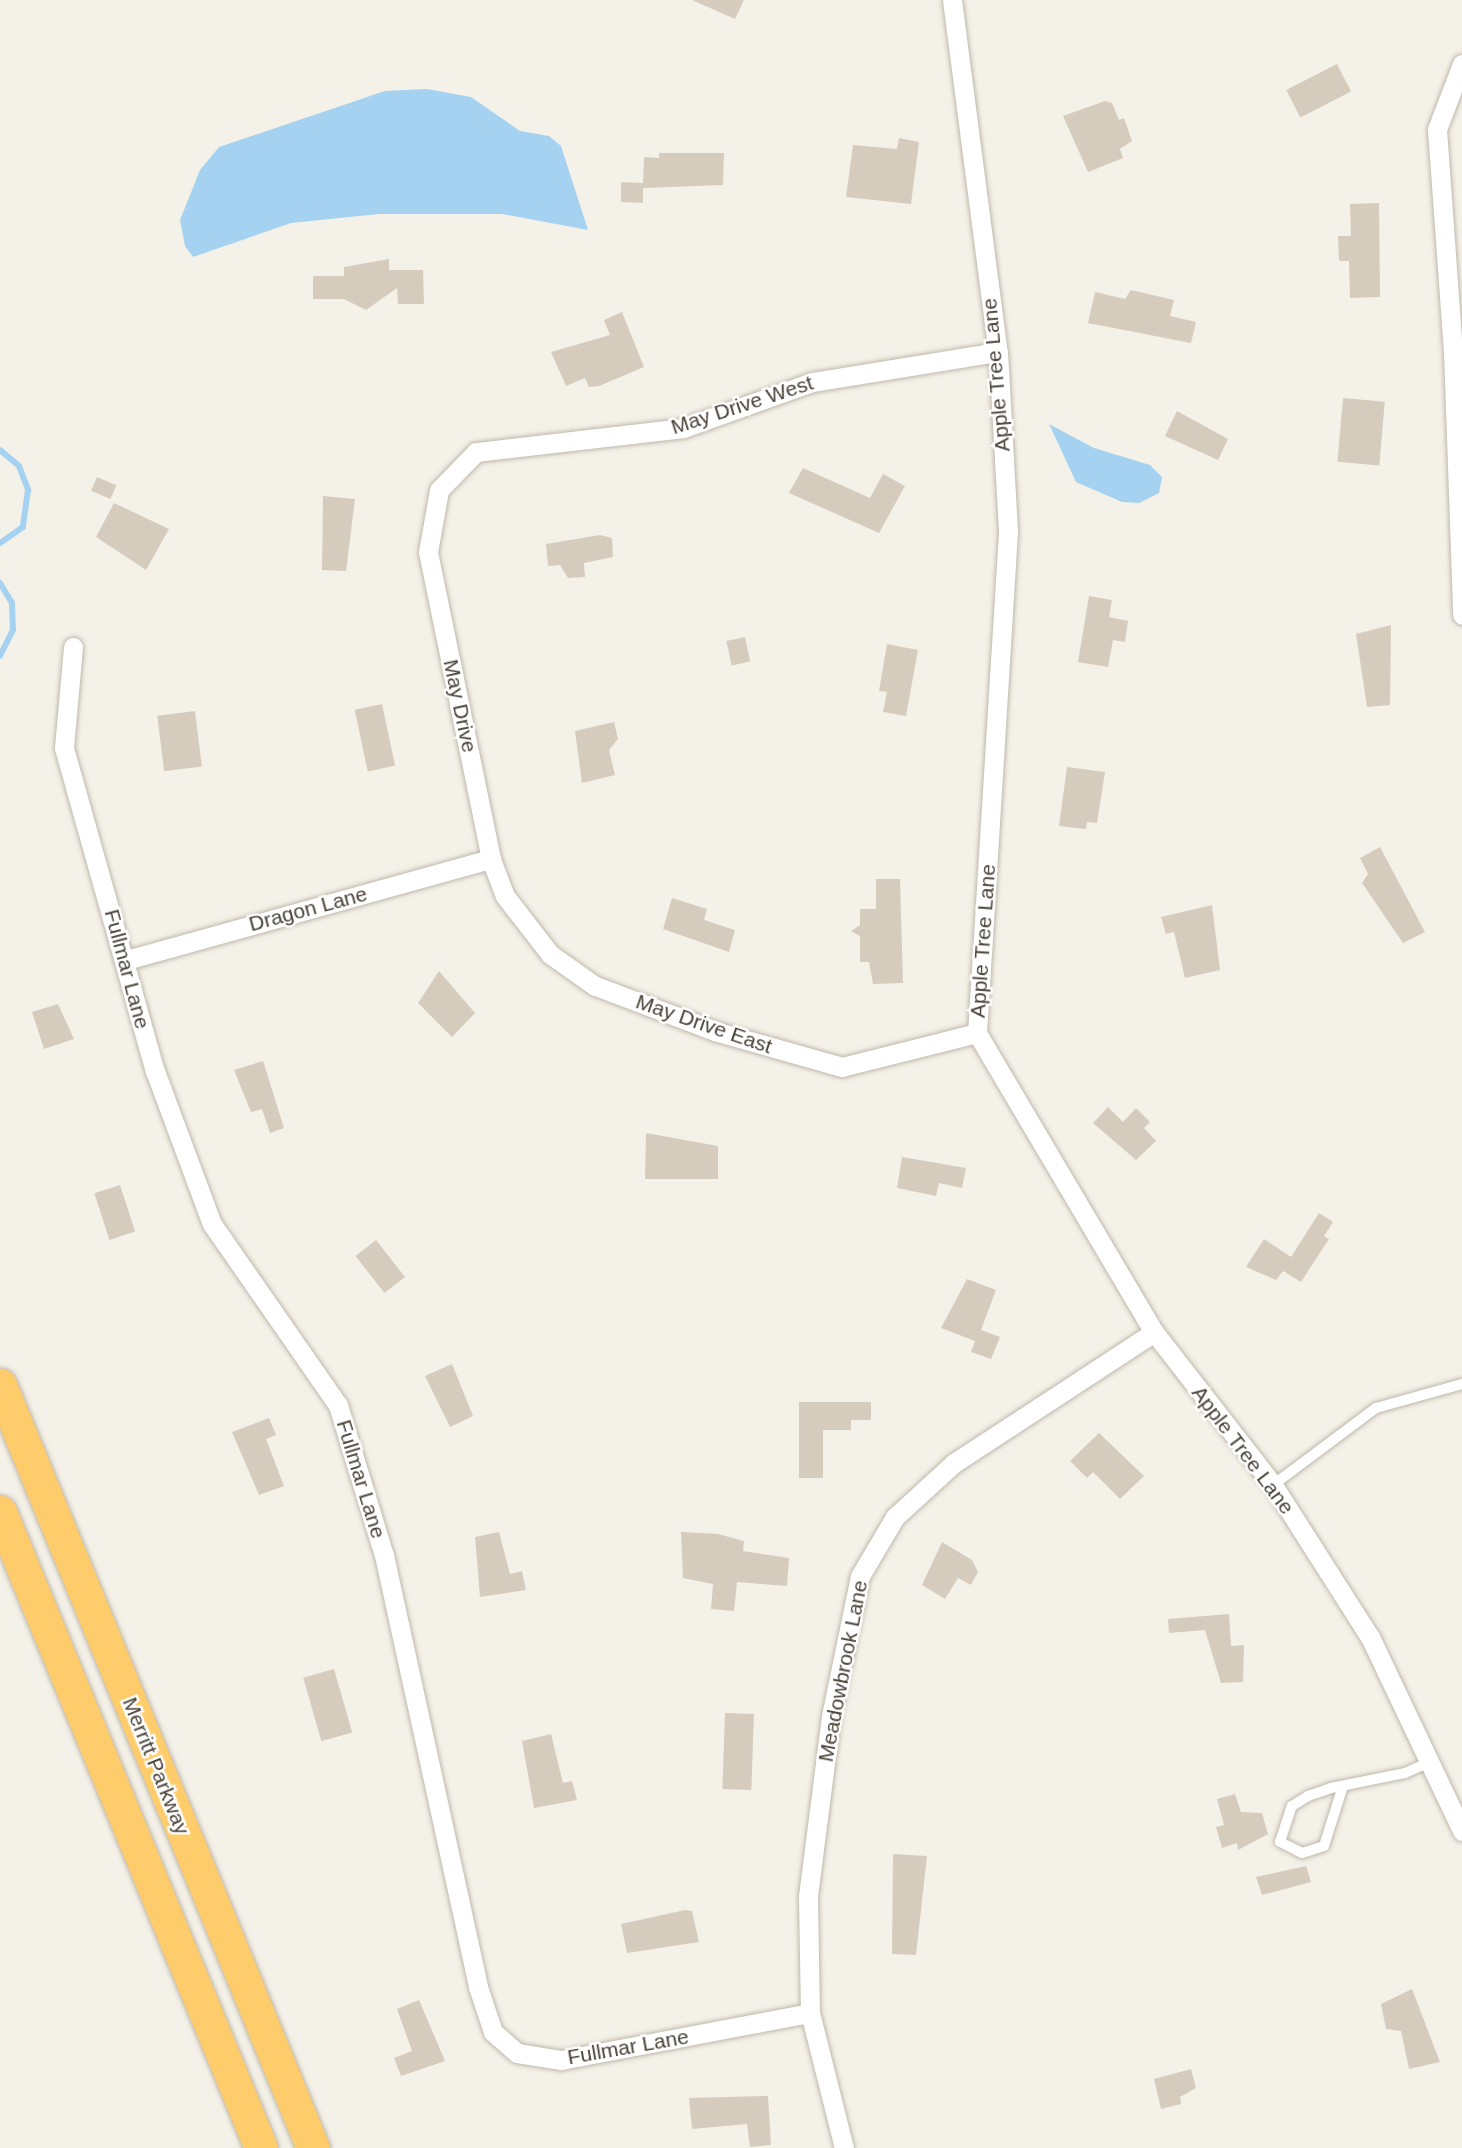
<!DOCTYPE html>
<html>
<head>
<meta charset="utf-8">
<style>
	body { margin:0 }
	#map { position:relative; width:1462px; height:2148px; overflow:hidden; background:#f4f1e8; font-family:Arial,sans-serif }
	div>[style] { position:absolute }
	.water>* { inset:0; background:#a5d2f1 }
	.stream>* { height:6px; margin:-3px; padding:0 3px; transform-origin:3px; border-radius:3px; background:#a5d2f1 }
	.building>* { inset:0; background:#d6ccbe; transform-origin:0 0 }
	.roads { filter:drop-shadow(0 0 2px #c0b8ab) drop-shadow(0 0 2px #c0b8ab) }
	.service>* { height:10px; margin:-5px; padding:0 5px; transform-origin:5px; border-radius:5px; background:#fff }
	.minor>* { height:19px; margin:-9.5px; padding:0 9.5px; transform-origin:9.5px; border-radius:9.5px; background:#fff }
	.motorway>* { height:33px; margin:-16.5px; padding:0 16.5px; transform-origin:16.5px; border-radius:16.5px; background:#fecc6a }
	span { translate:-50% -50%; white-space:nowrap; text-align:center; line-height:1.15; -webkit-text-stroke:5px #fff; paint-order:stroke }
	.street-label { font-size:21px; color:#484137 }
</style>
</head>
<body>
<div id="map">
	<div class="water">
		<i style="clip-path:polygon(427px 89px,471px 97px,520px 131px,549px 136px,561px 146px,588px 230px,502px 214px,379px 214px,291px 223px,193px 257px,185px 246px,180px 220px,200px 170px,219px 147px,385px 91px)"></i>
		<i style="clip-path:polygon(1049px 424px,1094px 448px,1150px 465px,1162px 477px,1159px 493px,1139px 503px,1122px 502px,1076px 482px)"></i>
	</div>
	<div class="stream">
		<i style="left:0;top:450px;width:25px;rotate:40deg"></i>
		<i style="left:19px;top:466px;width:26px;rotate:69deg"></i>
		<i style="left:28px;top:490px;width:37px;rotate:98deg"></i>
		<i style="left:23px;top:527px;width:28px;rotate:145deg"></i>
		<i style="left:0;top:583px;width:23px;rotate:59deg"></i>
		<i style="left:12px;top:603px;width:27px;rotate:88deg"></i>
		<i style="left:13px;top:630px;width:29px;rotate:117deg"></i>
	</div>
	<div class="building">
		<i style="clip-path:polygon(692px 0,744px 0,735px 19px)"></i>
		<i style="left:1337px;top:64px;width:31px;height:57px;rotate:63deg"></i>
		<i style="clip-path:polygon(1105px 101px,1112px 103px,1119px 120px,1124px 118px,1132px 141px,1120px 149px,1123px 158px,1088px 172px,1063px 116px)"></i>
		<i style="clip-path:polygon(899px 138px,919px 142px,911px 204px,846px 197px,853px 145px,897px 149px)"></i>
		<i style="clip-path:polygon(659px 153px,724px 153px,723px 185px,643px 188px,643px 203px,621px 202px,621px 182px,643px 183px,644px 157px,659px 158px)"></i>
		<i style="clip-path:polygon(1379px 203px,1380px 297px,1350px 298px,1349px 261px,1339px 261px,1338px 236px,1351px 236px,1350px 204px)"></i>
		<i style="clip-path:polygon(389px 259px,389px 270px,423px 270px,424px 304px,398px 304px,397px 288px,366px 310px,344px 299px,313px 299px,313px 276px,344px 276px,344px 267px)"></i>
		<i style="clip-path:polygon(1131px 290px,1174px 300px,1170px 316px,1196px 322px,1191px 343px,1088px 323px,1095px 292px,1125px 299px)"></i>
		<i style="clip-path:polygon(622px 312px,644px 367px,599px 386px,589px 387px,585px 378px,566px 386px,551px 352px,610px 335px,604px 320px)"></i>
		<i style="left:1343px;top:398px;width:42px;height:64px;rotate:5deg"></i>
		<i style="clip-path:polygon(1177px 411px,1228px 439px,1218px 460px,1165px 436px)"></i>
		<i style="clip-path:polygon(803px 468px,870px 498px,883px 474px,905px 486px,879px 533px,789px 493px)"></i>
		<i style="left:97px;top:477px;width:21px;height:15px;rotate:23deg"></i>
		<i style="clip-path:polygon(323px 496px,355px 499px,346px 571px,322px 570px)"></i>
		<i style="clip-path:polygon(114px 503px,169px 529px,146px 570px,96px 537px)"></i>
		<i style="clip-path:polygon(600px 535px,612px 538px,613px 557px,584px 563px,585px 577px,568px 578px,560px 565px,548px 566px,546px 544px)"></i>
		<i style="clip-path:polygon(1089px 596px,1112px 600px,1109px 617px,1128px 621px,1125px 642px,1113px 640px,1108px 667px,1078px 662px)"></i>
		<i style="clip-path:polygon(1391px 625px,1390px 705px,1367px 707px,1356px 634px)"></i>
		<i style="left:745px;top:637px;width:25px;height:19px;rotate:78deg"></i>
		<i style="clip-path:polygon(887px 644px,918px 650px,906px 716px,883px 712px,887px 692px,879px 691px)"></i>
		<i style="left:382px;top:704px;width:63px;height:28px;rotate:78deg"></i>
		<i style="left:195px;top:711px;width:56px;height:38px;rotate:83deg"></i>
		<i style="clip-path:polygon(614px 722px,618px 739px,609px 750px,615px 775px,582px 783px,575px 731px)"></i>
		<i style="clip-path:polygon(1067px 767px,1105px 772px,1097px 823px,1087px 822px,1086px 829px,1059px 826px)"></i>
		<i style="clip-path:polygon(1380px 847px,1425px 932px,1403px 943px,1362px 883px,1368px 874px,1360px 858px)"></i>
		<i style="clip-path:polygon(876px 879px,900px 879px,903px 983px,873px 984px,869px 962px,860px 962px,860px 936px,851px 931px,860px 925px,860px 909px,876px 909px)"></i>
		<i style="clip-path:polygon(672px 898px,707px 909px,704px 920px,735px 930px,729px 952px,663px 929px)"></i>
		<i style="clip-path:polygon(1212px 905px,1220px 970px,1185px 978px,1174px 932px,1166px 934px,1161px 917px)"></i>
		<i style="clip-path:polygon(439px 971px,475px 1013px,452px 1037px,418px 1003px)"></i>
		<i style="clip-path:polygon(58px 1004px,74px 1039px,44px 1049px,32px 1012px)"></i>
		<i style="clip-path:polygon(263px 1061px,284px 1128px,270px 1133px,262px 1109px,251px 1112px,234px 1070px)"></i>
		<i style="clip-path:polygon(1108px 1107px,1123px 1122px,1136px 1108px,1150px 1122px,1144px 1128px,1156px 1141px,1136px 1160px,1093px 1123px)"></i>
		<i style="clip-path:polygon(646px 1133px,718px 1146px,718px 1179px,645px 1179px)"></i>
		<i style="clip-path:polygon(902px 1157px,966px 1168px,962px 1188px,939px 1183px,936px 1196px,897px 1188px)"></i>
		<i style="left:120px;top:1185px;width:49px;height:27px;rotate:72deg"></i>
		<i style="clip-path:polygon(1319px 1213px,1333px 1222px,1324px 1236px,1329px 1239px,1301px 1282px,1283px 1271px,1276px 1280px,1246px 1267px,1264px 1239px,1291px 1257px)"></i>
		<i style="left:376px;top:1240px;width:47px;height:26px;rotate:52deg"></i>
		<i style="clip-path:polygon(967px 1279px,996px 1290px,981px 1330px,1000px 1337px,991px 1359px,971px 1352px,975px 1341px,941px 1328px)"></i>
		<i style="clip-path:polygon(452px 1364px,473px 1416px,450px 1427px,425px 1376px)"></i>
		<i style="clip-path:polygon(799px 1402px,871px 1402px,871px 1420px,851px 1420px,851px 1430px,823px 1430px,823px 1478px,799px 1478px)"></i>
		<i style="clip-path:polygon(269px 1418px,276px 1435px,266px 1439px,284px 1486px,259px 1495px,232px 1432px)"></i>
		<i style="clip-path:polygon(1099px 1433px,1144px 1476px,1120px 1499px,1093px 1472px,1087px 1478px,1070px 1461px)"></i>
		<i style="clip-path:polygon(499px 1532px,510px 1574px,522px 1571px,526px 1590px,480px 1597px,475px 1537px)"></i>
		<i style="clip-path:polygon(681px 1532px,718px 1534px,744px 1541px,743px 1551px,789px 1558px,787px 1586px,737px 1582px,734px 1611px,711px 1609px,713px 1584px,683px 1578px)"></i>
		<i style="clip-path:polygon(942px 1542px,972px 1560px,978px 1572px,971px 1585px,958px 1578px,945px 1599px,922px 1585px)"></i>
		<i style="clip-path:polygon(1229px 1614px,1231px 1646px,1244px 1645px,1243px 1682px,1221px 1683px,1205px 1630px,1169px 1633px,1168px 1619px)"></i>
		<i style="left:334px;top:1669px;width:66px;height:32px;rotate:74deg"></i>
		<i style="left:725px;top:1713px;width:29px;height:76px;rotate:2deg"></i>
		<i style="clip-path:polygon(551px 1734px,563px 1783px,572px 1781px,577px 1800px,534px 1808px,522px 1741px)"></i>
		<i style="clip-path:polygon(1235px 1794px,1241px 1812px,1262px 1813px,1268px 1834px,1238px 1850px,1237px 1843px,1222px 1848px,1216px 1827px,1224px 1825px,1217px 1799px)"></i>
		<i style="clip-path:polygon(893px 1854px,927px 1856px,916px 1955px,892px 1954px)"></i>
		<i style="clip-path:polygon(1306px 1866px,1311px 1882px,1262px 1895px,1256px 1877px)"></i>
		<i style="clip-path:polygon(685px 1910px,692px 1911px,699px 1942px,627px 1953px,621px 1924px)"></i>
		<i style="clip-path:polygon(1412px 1989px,1440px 2062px,1409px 2069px,1401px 2031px,1386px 2029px,1381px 2004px)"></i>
		<i style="clip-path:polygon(419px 2000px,445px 2061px,401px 2076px,394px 2058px,412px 2051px,397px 2009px)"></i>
		<i style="clip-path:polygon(1191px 2069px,1196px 2088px,1180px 2097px,1181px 2104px,1161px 2109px,1154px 2079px)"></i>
		<i style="clip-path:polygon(768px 2096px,771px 2145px,750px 2147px,747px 2124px,692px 2129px,689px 2098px)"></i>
	</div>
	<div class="roads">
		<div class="service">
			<i style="left:1273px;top:1485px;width:129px;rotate:-36.8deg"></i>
			<i style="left:1376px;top:1408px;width:89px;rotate:-15.6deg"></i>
			<i style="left:1343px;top:1786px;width:63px;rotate:107.6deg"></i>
			<i style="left:1324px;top:1846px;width:23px;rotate:162deg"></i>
			<i style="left:1302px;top:1853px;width:25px;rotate:-153deg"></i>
			<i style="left:1280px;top:1842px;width:38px;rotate:-72deg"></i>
			<i style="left:1292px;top:1806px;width:19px;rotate:-32deg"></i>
			<i style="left:1308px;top:1796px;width:24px;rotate:-19deg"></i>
			<i style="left:1331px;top:1788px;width:76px;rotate:-11.5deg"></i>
			<i style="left:1405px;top:1773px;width:27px;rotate:-24deg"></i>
		</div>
		<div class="minor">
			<i style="left:952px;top:0;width:355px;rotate:82.6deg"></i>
			<i style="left:998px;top:352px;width:180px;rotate:86.8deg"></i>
			<i style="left:1008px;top:532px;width:502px;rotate:93.54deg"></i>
			<i style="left:977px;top:1033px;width:347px;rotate:59.4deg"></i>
			<i style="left:1154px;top:1332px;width:194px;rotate:52.1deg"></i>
			<i style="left:1273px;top:1485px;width:180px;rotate:57.5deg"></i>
			<i style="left:1370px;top:1637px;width:215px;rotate:64.6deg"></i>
			<i style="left:1462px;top:64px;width:70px;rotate:111deg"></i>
			<i style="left:1437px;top:129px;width:223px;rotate:85.9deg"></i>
			<i style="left:1453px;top:351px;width:264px;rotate:88deg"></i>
			<i style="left:73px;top:647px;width:101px;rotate:95.1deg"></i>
			<i style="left:64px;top:748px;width:336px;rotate:74.3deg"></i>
			<i style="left:155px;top:1071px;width:163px;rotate:69.6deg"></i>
			<i style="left:212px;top:1224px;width:221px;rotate:55.2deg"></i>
			<i style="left:338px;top:1405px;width:157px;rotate:73deg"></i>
			<i style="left:384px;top:1555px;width:442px;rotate:77.7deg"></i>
			<i style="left:478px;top:1987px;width:47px;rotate:71.6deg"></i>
			<i style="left:493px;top:2032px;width:32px;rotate:41deg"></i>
			<i style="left:517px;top:2053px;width:45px;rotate:9deg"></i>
			<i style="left:561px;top:2060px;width:253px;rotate:-10.7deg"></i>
			<i style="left:126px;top:960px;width:379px;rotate:-15.5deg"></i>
			<i style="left:977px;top:1033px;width:139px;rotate:165.9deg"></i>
			<i style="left:842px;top:1067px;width:132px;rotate:-164.2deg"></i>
			<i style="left:715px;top:1031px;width:128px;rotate:-159.4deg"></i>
			<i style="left:595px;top:986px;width:55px;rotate:-144.6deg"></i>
			<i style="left:550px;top:954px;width:73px;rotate:-127.8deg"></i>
			<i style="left:505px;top:896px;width:40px;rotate:-111deg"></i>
			<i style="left:491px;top:859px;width:313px;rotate:-101.6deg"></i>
			<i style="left:428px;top:552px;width:63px;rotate:-79.9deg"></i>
			<i style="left:439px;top:490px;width:53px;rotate:-45.8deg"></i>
			<i style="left:476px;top:452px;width:208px;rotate:-6.6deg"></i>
			<i style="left:683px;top:428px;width:137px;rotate:-19.6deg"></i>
			<i style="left:812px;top:382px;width:188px;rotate:-9.2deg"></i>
			<i style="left:844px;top:2148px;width:139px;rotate:-104.1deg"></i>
			<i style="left:810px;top:2013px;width:117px;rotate:-91deg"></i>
			<i style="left:808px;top:1896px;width:181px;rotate:-82.7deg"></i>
			<i style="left:831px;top:1716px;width:143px;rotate:-78.3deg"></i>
			<i style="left:860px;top:1576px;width:69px;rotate:-59.3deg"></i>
			<i style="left:895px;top:1517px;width:80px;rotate:-42.5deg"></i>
			<i style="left:954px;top:1463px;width:239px;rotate:-33.2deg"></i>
		</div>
		<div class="motorway">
			<i style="left:0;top:1385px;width:825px;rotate:67.7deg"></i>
			<i style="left:0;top:1512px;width:687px;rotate:67.69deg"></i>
		</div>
	</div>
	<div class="street-label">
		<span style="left:996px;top:375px;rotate:-95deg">Apple Tree Lane</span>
		<span style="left:742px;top:405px;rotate:-18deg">May Drive West</span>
		<span style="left:460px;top:706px;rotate:78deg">May Drive</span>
		<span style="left:308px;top:909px;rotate:-15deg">Dragon Lane</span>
		<span style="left:983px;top:941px;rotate:-86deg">Apple Tree Lane</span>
		<span style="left:127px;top:969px;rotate:75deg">Fullmar Lane</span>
		<span style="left:704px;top:1024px;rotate:19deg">May Drive East</span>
		<span style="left:1243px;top:1450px;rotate:53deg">Apple Tree Lane</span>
		<span style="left:361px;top:1479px;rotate:73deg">Fullmar Lane</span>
		<span style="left:843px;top:1671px;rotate:-79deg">Meadowbrook Lane</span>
		<span style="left:156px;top:1766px;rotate:68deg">Merritt Parkway</span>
		<span style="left:628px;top:2047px;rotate:-10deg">Fullmar Lane</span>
	</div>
</div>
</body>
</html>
